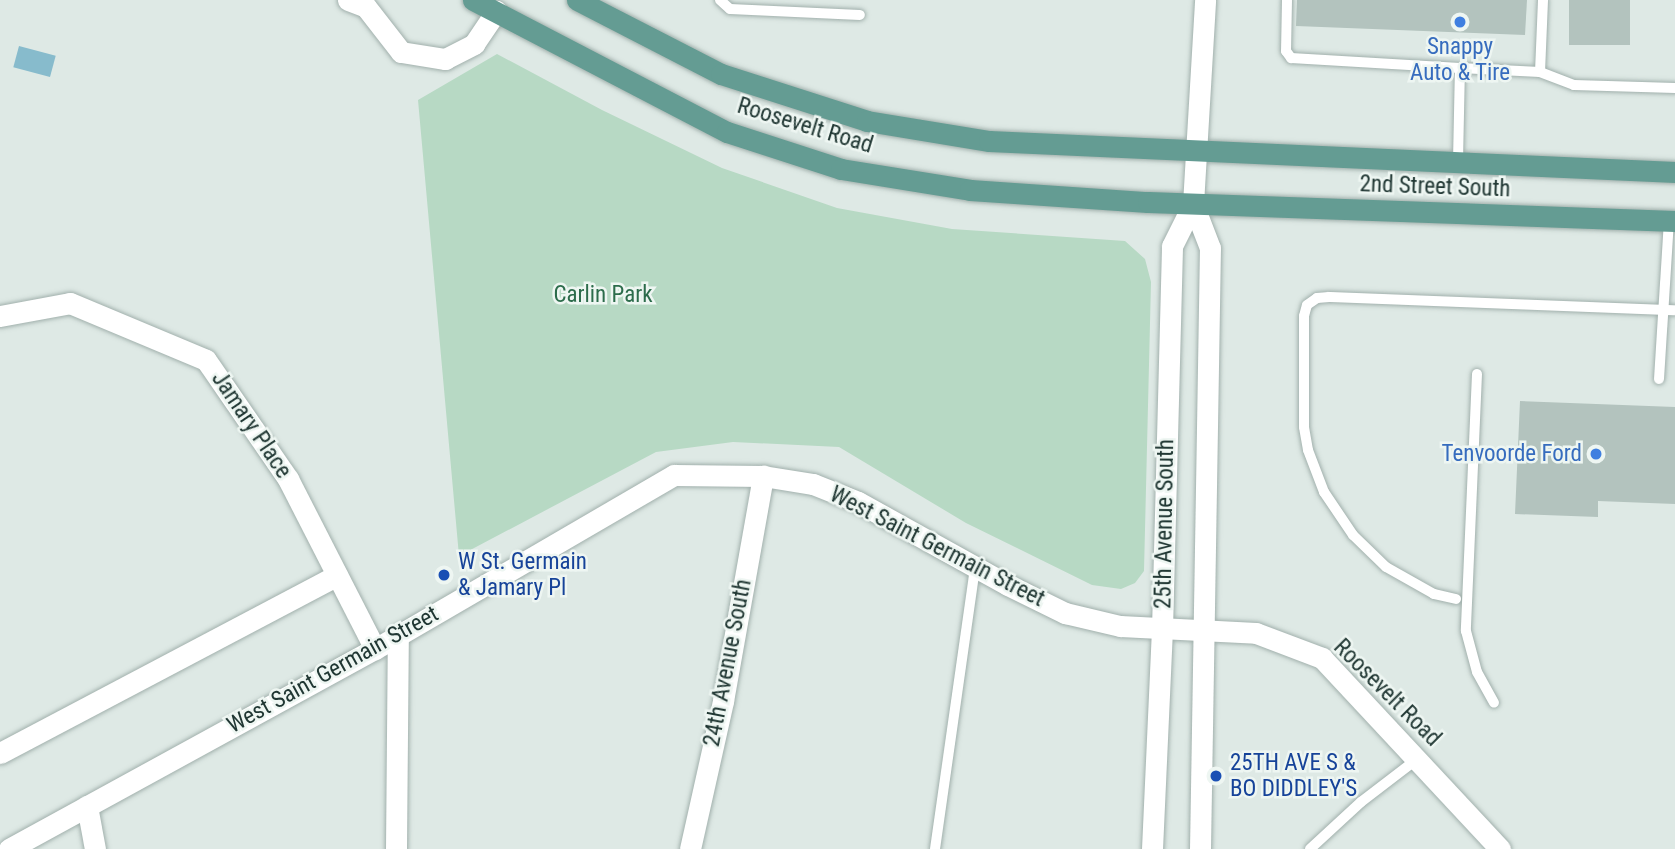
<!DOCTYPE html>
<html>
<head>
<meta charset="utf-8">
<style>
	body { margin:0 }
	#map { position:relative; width:1675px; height:849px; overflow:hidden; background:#dee9e5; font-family:"Roboto Condensed",sans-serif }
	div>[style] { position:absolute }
	.green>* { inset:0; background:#b7d9c4 }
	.water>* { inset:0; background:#87bbcc; transform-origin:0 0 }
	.building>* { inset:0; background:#b3c3be; transform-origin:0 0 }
	.roads { filter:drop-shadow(0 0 2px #a1b0ac) drop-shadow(0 0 2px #a1b0ac) }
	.lane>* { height:10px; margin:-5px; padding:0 5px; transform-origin:5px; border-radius:5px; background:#fff }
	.street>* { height:21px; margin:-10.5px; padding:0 10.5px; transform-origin:10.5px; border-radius:10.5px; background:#fff }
	.secondary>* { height:21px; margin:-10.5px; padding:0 10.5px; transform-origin:10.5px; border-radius:10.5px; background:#fff }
	.primary>* { height:21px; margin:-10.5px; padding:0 10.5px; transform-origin:10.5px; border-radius:10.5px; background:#649c93 }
	.dots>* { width:19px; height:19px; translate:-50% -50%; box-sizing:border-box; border:4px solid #eef6f2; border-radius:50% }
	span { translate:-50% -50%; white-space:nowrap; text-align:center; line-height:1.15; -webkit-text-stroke:5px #eef6f2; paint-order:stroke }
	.shop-label { font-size:23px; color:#366cbe }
	.right { translate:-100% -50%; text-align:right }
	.street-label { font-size:23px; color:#203733 }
	.park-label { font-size:23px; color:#2c6c4b }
	.transit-label { font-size:23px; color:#164399 }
	.left { translate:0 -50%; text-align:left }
</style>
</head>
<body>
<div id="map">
	<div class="green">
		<i style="clip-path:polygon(497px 54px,602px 110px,722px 168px,837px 208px,952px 229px,1125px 241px,1145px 259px,1151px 282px,1144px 571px,1135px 583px,1121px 589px,1092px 585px,966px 523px,839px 447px,733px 442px,656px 452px,459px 556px,418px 100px)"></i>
	</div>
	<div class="water">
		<i style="left:19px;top:46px;width:38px;height:22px;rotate:15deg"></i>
	</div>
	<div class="building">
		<i style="clip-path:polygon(1297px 0,1527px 0,1525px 35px,1296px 26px)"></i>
		<i style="left:1569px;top:0;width:61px;height:45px"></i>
		<i style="clip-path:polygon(1520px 401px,1675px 407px,1675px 504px,1598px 501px,1598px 517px,1515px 514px)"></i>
	</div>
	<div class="roads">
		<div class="lane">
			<i style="left:720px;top:0;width:13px;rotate:42deg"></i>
			<i style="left:730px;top:9px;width:130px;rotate:2.6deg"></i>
			<i style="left:1287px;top:0;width:51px;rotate:91.1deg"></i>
			<i style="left:1286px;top:51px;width:9px;rotate:54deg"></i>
			<i style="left:1291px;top:58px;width:169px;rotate:3.4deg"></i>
			<i style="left:1540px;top:72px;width:72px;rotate:-87.6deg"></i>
			<i style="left:1458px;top:161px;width:93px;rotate:-88.8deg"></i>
			<i style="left:1460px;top:68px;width:80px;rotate:2.9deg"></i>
			<i style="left:1540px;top:72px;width:36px;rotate:21deg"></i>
			<i style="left:1574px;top:85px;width:101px;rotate:1.7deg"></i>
			<i style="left:1477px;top:374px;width:257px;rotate:92.5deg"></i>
			<i style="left:1466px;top:631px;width:42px;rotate:75deg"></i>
			<i style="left:1477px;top:672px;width:35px;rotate:61deg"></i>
			<i style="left:1659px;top:379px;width:158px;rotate:-86.4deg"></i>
			<i style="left:1456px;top:599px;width:23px;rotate:-167deg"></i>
			<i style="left:1434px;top:594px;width:55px;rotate:-150.6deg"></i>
			<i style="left:1386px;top:567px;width:46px;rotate:-135.9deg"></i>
			<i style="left:1353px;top:535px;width:52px;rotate:-124deg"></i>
			<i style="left:1324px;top:492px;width:45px;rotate:-110.9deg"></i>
			<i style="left:1308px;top:450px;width:23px;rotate:-100deg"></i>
			<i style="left:1304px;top:427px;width:111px;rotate:-90deg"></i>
			<i style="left:1304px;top:316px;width:11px;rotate:-75deg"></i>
			<i style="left:1307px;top:305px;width:12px;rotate:-35deg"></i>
			<i style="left:1317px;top:298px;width:12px;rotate:-5deg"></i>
			<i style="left:1329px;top:297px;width:346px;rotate:2.2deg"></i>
			<i style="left:935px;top:849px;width:285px;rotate:-81.9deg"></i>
			<i style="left:1310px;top:849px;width:69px;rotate:-42.7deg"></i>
			<i style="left:1361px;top:802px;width:69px;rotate:-37.4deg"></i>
		</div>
		<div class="street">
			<i style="left:348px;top:0;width:19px;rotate:21deg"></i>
			<i style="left:366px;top:7px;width:57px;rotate:52.1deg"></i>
			<i style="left:401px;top:52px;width:45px;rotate:9deg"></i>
			<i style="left:445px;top:59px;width:33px;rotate:-27deg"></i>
			<i style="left:474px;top:44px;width:40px;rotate:-56deg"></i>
			<i style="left:0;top:316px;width:71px;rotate:-10.5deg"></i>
			<i style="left:70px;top:303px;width:147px;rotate:22.7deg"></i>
			<i style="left:206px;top:360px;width:145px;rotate:55.4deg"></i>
			<i style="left:288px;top:479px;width:191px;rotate:62.9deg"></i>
			<i style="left:0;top:753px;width:381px;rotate:-27.8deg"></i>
			<i style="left:87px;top:806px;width:44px;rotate:79.5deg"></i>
			<i style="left:396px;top:849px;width:214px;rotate:-89.5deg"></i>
			<i style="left:690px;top:849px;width:152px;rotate:-77.4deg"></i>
			<i style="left:723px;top:701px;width:229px;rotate:-79.9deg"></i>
		</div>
		<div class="secondary">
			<i style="left:9px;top:849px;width:417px;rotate:-28.7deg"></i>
			<i style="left:375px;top:649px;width:346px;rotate:-30.2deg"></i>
			<i style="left:674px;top:475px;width:89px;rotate:0.6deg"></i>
			<i style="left:763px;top:476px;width:51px;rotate:9.1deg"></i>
			<i style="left:813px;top:484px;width:48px;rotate:21.8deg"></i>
			<i style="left:858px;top:502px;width:171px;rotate:29deg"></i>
			<i style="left:1008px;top:585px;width:64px;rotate:26.2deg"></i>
			<i style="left:1065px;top:613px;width:57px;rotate:13.3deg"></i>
			<i style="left:1120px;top:626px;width:136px;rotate:2.9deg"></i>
			<i style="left:1256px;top:633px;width:71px;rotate:20.7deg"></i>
			<i style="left:1322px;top:658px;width:261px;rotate:47deg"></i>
			<i style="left:1152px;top:849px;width:220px;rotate:-87.4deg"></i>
			<i style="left:1162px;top:629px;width:383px;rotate:-88.5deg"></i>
			<i style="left:1172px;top:246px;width:47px;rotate:-63.4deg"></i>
			<i style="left:1200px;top:849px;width:601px;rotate:-89.05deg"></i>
			<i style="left:1210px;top:248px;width:47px;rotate:-111.1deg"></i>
			<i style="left:1193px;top:204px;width:204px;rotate:-86.6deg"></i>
		</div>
		<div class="primary">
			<i style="left:473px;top:0;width:286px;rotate:27.5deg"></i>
			<i style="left:727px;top:132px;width:120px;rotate:18deg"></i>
			<i style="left:841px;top:169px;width:131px;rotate:9.2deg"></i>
			<i style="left:970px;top:190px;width:178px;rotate:3.9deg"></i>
			<i style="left:1148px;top:202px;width:527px;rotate:2.06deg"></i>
			<i style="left:577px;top:0;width:162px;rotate:27.2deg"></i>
			<i style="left:721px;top:74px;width:153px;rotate:17.8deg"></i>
			<i style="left:867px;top:121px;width:124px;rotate:9.3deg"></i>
			<i style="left:989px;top:141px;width:687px;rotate:2.59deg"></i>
		</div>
	</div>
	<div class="dots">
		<i style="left:1460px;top:22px;background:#3f7fe0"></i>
		<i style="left:1596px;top:454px;background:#3f7fe0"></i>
		<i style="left:444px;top:575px;background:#1a4fb4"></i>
		<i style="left:1216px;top:776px;background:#1a4fb4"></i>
	</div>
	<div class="shop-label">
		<span style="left:1460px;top:60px">Snappy<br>Auto &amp; Tire</span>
		<span class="right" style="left:1582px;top:454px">Tenvoorde Ford</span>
	</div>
	<div class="street-label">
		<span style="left:805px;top:126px;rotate:17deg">Roosevelt Road</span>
		<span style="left:1435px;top:187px;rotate:2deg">2nd Street South</span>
		<span style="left:251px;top:425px;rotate:56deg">Jamary Place</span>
		<span style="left:1165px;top:524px;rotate:-89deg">25th Avenue South</span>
		<span style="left:937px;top:547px;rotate:27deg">West Saint Germain Street</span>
		<span style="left:728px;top:663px;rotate:-79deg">24th Avenue South</span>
		<span style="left:333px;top:670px;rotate:-29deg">West Saint Germain Street</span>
		<span style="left:1387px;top:693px;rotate:45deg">Roosevelt Road</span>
	</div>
	<div class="park-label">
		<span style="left:603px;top:295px">Carlin Park</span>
	</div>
	<div class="transit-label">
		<span class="left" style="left:458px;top:575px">W St. Germain<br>&amp; Jamary Pl</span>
		<span class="left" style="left:1230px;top:776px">25TH AVE S &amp;<br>BO DIDDLEY'S</span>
	</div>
</div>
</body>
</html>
